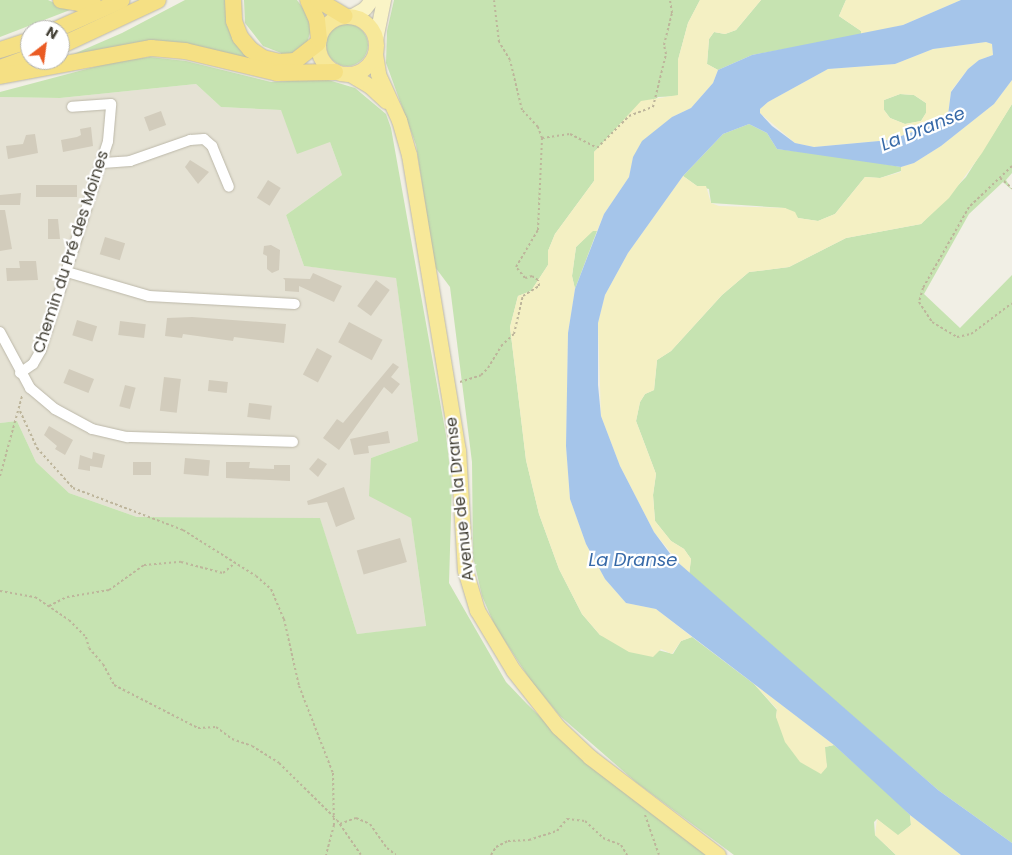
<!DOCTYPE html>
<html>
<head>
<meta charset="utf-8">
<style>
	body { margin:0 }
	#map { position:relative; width:1012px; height:855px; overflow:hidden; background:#f1efe5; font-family:Poppins,sans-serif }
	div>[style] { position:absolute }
	.residential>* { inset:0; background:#e5e2d4 }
	.green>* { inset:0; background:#c6e3b1 }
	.round { border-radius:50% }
	.sand>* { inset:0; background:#f4f0c3 }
	.water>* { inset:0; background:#a5c5ea }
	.building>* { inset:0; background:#d2ccbc; transform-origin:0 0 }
	.path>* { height:2px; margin-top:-1px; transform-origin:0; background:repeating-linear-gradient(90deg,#bdb59b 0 2.5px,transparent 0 5px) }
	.roads { filter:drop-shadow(0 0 1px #bcb8a9) drop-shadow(0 0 1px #bcb8a9) }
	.minor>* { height:10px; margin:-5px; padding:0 5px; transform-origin:5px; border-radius:5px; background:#fff }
	.secondary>* { height:14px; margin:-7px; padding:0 7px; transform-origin:7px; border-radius:7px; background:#faf4c6 }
	.primary>* { height:15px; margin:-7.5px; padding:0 7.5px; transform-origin:7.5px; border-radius:7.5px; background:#f7e899 }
	.primary>.ring { margin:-7.5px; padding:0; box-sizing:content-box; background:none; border:15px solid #f7e899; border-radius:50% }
	.trunk>* { height:16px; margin:-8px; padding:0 8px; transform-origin:8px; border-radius:8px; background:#f5e084 }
	span { translate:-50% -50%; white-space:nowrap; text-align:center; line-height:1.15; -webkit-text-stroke:4.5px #fff; paint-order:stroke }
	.street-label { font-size:16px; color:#434035 }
	.water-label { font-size:18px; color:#3769a7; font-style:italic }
	.north { position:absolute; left:20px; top:20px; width:50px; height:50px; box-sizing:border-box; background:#fff; border:1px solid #b4b3ae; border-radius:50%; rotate:30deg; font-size:14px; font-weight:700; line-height:20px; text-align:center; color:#434035 }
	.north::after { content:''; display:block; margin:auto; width:18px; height:22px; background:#ea5b23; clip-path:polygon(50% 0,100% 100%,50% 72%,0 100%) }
</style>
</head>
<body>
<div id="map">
	<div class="residential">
		<i style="clip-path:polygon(196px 84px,221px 107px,281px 110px,330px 142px,342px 175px,286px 215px,304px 266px,396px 277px,418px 441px,371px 458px,411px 517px,426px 627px,357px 634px,320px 519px,137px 517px,69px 493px,36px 462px,17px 421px,0 423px,0 97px,60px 98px)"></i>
	</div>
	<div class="green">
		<i style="clip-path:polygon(0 0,48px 0,70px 10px,0 37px)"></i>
		<i style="clip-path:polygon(185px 0,227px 0,252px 58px,250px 62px,205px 51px,60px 60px,122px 33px)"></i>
		<i style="clip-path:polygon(244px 0,297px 0,313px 22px,306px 47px,301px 52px,281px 56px,281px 53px,263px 46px,245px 23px)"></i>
		<i style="clip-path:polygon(394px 0,700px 0,688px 23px,678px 60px,678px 96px,658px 97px,594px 152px,594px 181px,555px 234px,548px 251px,548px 265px,531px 291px,518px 296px,510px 327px,526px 460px,539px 514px,559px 569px,582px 614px,600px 635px,673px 654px,681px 641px,692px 637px,754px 684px,777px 710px,776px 717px,827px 767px,824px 752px,825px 747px,834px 745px,893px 798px,910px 815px,911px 825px,898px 836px,877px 819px,874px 822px,875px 835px,896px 855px,734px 855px,637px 783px,560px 716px,531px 681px,495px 626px,482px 596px,473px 557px,472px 462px,450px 287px,435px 267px,416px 145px,386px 63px,387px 31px)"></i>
		<i style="clip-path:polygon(761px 0,846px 0,839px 16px,861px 31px,861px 35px,752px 55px,718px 70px,707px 64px,709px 39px,714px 32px,725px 34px,736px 30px)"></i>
		<i class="round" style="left:326px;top:24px;width:42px;height:42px"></i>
		<i style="clip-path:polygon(150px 57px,186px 61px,271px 82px,325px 79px,355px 88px,386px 114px,391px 128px,446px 435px,452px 483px,449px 583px,506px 682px,527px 704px,590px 765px,707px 855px,0 855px,0 423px,17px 421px,36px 462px,69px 493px,137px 517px,320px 518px,357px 634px,426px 626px,411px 518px,369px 496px,371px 458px,418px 441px,396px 278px,304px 266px,286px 215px,342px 175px,330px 142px,297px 154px,281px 110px,221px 107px,196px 84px,60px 98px,0 97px,0 92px,113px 62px)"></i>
		<i style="clip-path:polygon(900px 94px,914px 95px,926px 103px,926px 113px,921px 121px,905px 124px,890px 118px,884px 110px,884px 100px)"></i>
		<i style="clip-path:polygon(1012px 104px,1012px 173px,1006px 180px,1012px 190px,1003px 182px,969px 214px,924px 294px,960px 328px,1012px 275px,1012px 843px,938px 790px,689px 575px,691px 559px,684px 549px,671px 541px,655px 521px,653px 495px,656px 474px,636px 421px,640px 402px,645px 394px,654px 390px,657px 360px,671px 351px,722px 295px,749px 272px,789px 267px,846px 238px,921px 224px,966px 177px)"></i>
		<i style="clip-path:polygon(749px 124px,767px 133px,777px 149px,846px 157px,901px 167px,901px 171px,880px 178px,865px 177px,835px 214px,818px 221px,798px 218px,785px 208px,711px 203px,709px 189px,697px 186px,683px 176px,723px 134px)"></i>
		<i style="clip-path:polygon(593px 230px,597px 231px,575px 289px,572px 276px,576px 247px)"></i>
	</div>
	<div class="sand">
		<i style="clip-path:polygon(700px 0,761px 0,736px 30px,725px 34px,714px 32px,709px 39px,707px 64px,718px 70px,713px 83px,691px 108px,672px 117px,633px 157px,629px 177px,604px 214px,597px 231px,593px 231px,576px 247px,572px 276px,575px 289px,568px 333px,566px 446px,570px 499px,586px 544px,605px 579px,626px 603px,656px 609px,692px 637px,681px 641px,672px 654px,661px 649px,653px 657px,629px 652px,600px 635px,582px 614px,559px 569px,539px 514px,526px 460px,510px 327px,518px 296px,531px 291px,548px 265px,548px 251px,555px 234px,594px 181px,594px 152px,641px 101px,678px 95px,678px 60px,688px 23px)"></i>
		<i style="clip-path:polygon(846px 0,961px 0,903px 25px,861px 35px,861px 31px,839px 16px)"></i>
		<i style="clip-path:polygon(evenodd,986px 42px,992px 44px,993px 55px,979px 60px,968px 69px,951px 91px,948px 115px,935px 124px,890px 140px,814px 147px,795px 143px,760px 113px,760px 109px,768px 102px,828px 69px,895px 64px,933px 49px,986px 42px,900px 94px,914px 95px,926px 103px,926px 113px,921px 121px,905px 124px,890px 118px,884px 110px,884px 100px,900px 94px)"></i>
		<i style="clip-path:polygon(1012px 80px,1012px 104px,982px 153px,949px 198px,921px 224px,846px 238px,789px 267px,749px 272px,722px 295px,671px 351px,657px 360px,654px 390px,645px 394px,640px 402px,636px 421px,656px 474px,653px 495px,655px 521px,671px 541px,684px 549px,691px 559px,689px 575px,654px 532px,620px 466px,601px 416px,598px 323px,605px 295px,628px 253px,683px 176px,697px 186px,706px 186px,711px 203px,719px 206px,785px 208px,795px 212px,798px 218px,818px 221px,835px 214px,865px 177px,880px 178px,901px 172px,901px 167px,914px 163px,941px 146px,994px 104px)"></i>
		<i style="clip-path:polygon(754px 684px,834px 745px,825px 747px,827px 767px,821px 774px,800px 762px,785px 742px,776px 717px,777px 709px)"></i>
		<i style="clip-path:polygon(910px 815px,961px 855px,896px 855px,875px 835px,877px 819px,898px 835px,911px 825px)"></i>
	</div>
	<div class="water">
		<i style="clip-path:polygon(evenodd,961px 0,1012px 0,1012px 80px,994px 104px,941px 146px,914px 163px,901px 167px,777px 149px,767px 133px,749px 124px,723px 134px,683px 176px,628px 253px,605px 295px,598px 323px,598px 385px,601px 416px,620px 466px,654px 532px,674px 559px,938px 790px,1012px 843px,1012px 855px,961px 855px,910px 815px,834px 745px,656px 609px,626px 603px,605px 579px,586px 544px,570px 499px,566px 446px,568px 333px,575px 289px,604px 214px,629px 177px,633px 157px,642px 141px,672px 117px,691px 108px,713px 83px,718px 70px,752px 55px,903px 25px,961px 0,986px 42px,992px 44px,993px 55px,979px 60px,968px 69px,951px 92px,948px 115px,935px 124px,890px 140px,814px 147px,795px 143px,772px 126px,760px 113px,760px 109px,768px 102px,828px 69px,895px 64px,933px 49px,986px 42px)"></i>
	</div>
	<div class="building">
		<i style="left:161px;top:111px;width:15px;height:18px;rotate:70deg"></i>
		<i style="clip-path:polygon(91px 127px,93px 146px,63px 152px,61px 140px,77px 137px,81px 135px,80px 129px)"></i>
		<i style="clip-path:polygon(35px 134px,38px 153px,8px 159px,6px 146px,23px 144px,26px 135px)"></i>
		<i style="clip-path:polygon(190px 160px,209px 172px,198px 184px,185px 167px)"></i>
		<i style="left:268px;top:180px;width:15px;height:21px;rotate:32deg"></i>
		<i style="left:36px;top:185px;width:41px;height:12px"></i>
		<i style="clip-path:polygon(21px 193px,20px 205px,0 205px,0 195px)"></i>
		<i style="clip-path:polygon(0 210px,5px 210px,12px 249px,0 251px)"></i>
		<i style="clip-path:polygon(48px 219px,58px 219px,60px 239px,48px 239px)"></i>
		<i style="left:105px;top:237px;width:21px;height:18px;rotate:17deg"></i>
		<i style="clip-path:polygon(271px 245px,280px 250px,279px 270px,272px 273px,267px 269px,267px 256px,263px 254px,264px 246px)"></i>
		<i style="clip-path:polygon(19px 261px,36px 261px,38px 280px,7px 281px,6px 268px,20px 268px)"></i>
		<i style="clip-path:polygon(313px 273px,342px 286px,334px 302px,299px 286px,299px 292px,285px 291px,285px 280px,283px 278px,310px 279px)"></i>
		<i style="left:376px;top:280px;width:17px;height:32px;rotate:36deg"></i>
		<i style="clip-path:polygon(192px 317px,286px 324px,284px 343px,234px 337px,233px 341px,183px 334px,182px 338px,165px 336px,167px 318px)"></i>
		<i style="left:77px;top:320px;width:21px;height:16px;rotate:17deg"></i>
		<i style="left:120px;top:321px;width:26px;height:14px;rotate:7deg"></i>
		<i style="left:349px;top:322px;width:38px;height:23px;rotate:28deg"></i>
		<i style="left:317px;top:348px;width:17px;height:30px;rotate:28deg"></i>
		<i style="clip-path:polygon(393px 363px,399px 367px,391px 377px,400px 384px,392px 394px,384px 387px,339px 450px,323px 438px,337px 419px,343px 423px)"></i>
		<i style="left:69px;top:369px;width:27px;height:15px;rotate:22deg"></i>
		<i style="left:164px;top:377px;width:17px;height:34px;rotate:7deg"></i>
		<i style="left:209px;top:380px;width:19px;height:11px;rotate:6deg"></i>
		<i style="left:125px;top:385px;width:11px;height:22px;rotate:15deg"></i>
		<i style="left:249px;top:403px;width:23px;height:14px;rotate:7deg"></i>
		<i style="clip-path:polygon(49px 426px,73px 440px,65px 455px,55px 449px,57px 446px,44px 435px)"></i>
		<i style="clip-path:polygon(388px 431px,390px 443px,368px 446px,369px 453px,354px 455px,350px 439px)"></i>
		<i style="clip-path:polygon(93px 452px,105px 455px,102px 468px,90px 466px,90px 471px,78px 469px,80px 455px,92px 459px)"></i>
		<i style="left:185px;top:458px;width:25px;height:16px;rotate:5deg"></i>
		<i style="clip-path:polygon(318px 458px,327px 464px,318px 477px,309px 469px)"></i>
		<i style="left:133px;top:462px;width:18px;height:13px"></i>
		<i style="clip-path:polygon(226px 462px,250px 462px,249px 468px,274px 469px,274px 465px,290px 465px,290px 481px,226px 478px)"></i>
		<i style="clip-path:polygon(344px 487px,355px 519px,336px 527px,327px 502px,308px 505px,307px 501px)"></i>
		<i style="left:400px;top:538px;width:25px;height:45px;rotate:74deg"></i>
	</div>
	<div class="path">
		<i style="left:542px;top:138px;width:28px;rotate:-8deg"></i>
		<i style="left:570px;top:134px;width:30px;rotate:27deg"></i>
		<i style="left:597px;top:148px;width:45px;rotate:-45deg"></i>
		<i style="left:629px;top:116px;width:26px;rotate:-21deg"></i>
		<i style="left:653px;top:107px;width:55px;rotate:-76.2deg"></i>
		<i style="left:666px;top:54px;width:9px;rotate:-103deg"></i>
		<i style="left:664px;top:45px;width:33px;rotate:-76deg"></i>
		<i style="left:672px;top:13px;width:13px;rotate:-99deg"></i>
		<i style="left:1012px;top:166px;width:59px;rotate:136.4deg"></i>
		<i style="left:969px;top:207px;width:93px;rotate:119.6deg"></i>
		<i style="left:923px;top:288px;width:15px;rotate:106deg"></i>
		<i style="left:919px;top:302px;width:24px;rotate:57deg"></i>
		<i style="left:932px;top:322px;width:29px;rotate:31deg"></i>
		<i style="left:957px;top:337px;width:14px;rotate:-12deg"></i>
		<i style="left:971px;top:334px;width:51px;rotate:-37.1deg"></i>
		<i style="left:1000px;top:178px;width:16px;rotate:40deg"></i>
		<i style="left:460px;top:382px;width:22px;rotate:-18deg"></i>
		<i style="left:481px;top:375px;width:10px;rotate:-45deg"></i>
		<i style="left:488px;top:368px;width:26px;rotate:-59deg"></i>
		<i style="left:501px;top:346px;width:18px;rotate:-43deg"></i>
		<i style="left:514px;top:334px;width:39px;rotate:-77deg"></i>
		<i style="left:523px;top:296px;width:19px;rotate:-32deg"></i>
		<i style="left:539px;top:286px;width:6px;rotate:-99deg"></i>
		<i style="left:538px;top:280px;width:7px;rotate:-146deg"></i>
		<i style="left:532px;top:276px;width:7px;rotate:164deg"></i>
		<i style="left:525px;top:278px;width:14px;rotate:-129deg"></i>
		<i style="left:516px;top:267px;width:43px;rotate:-59.3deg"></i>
		<i style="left:538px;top:230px;width:92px;rotate:-87.5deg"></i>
		<i style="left:542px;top:138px;width:12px;rotate:-110deg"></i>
		<i style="left:538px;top:127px;width:23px;rotate:-133deg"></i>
		<i style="left:522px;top:110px;width:51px;rotate:-103.5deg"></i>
		<i style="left:510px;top:60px;width:21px;rotate:-121deg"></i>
		<i style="left:499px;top:42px;width:42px;rotate:-96.8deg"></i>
		<i style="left:20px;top:411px;width:41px;rotate:65.3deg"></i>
		<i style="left:37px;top:448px;width:54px;rotate:48deg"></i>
		<i style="left:73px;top:488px;width:118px;rotate:20.9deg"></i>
		<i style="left:183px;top:530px;width:86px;rotate:32.2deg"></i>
		<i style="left:256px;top:576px;width:20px;rotate:41deg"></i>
		<i style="left:271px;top:589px;width:33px;rotate:67deg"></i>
		<i style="left:284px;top:619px;width:69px;rotate:77.4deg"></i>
		<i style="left:299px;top:686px;width:93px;rotate:68.7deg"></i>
		<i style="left:333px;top:773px;width:52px;rotate:88.9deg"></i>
		<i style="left:334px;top:825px;width:31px;rotate:105deg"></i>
		<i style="left:0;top:476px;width:83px;rotate:-74.6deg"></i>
		<i style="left:0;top:591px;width:36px;rotate:10deg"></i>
		<i style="left:35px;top:597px;width:41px;rotate:34.1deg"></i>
		<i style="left:69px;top:620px;width:24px;rotate:45deg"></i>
		<i style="left:86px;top:637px;width:11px;rotate:75deg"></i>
		<i style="left:89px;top:648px;width:21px;rotate:49deg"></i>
		<i style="left:103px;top:664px;width:24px;rotate:62deg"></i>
		<i style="left:114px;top:685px;width:94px;rotate:27.1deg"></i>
		<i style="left:198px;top:728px;width:18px;rotate:-3deg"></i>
		<i style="left:216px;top:727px;width:20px;rotate:37deg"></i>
		<i style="left:232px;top:739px;width:21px;rotate:19deg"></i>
		<i style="left:252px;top:746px;width:32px;rotate:32deg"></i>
		<i style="left:279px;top:763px;width:81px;rotate:44.5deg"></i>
		<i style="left:337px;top:820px;width:42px;rotate:55.6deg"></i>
		<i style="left:49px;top:606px;width:20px;rotate:-27deg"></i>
		<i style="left:67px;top:597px;width:43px;rotate:-9.5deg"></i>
		<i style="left:109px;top:590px;width:43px;rotate:-35.5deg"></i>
		<i style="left:144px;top:565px;width:37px;rotate:-5deg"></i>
		<i style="left:181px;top:562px;width:43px;rotate:14.7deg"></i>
		<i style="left:223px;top:573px;width:16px;rotate:-40deg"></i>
		<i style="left:645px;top:815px;width:42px;rotate:70.7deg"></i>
		<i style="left:340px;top:824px;width:17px;rotate:-21deg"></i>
		<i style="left:356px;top:818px;width:15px;rotate:23deg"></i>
		<i style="left:370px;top:824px;width:29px;rotate:55deg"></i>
		<i style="left:387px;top:848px;width:11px;rotate:38deg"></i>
		<i style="left:491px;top:855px;width:9px;rotate:-58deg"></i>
		<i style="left:496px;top:847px;width:13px;rotate:-27deg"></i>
		<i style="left:508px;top:841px;width:21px;rotate:-3deg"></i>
		<i style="left:529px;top:840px;width:29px;rotate:-18deg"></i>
		<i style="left:557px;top:831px;width:16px;rotate:-50deg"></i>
		<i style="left:567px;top:819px;width:18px;rotate:6deg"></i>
		<i style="left:585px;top:821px;width:25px;rotate:43deg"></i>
		<i style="left:603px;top:838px;width:19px;rotate:21deg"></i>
		<i style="left:621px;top:845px;width:12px;rotate:59deg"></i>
	</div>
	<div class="roads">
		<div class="minor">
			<i style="left:103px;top:163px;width:27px;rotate:-4deg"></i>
			<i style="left:130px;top:161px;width:64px;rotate:-19.3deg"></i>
			<i style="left:190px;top:140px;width:14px;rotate:-4deg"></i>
			<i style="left:204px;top:139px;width:11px;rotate:41deg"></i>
			<i style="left:212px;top:146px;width:44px;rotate:67.5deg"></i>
			<i style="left:67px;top:272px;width:85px;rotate:16.3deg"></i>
			<i style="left:149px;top:296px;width:146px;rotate:3.1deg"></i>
			<i style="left:0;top:332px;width:64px;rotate:61.8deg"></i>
			<i style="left:30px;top:388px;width:33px;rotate:40deg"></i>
			<i style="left:55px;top:409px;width:42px;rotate:28.4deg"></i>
			<i style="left:92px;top:429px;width:37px;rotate:13deg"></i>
			<i style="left:128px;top:437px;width:165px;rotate:1.7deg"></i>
			<i style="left:20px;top:373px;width:16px;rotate:-35deg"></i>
			<i style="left:33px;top:364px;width:16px;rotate:-60deg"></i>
			<i style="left:41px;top:350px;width:219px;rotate:-72.2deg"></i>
			<i style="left:108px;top:141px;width:37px;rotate:-85deg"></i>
			<i style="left:111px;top:104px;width:39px;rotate:176deg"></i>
		</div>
		<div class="secondary">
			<i style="left:351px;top:17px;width:16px;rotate:-30deg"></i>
			<i style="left:365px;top:9px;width:11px;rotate:-52deg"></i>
			<i style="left:376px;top:40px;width:41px;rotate:-78.7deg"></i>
		</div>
		<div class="primary">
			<i class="ring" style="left:318px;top:16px;width:43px;height:43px"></i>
			<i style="left:375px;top:54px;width:20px;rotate:81deg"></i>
			<i style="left:378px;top:74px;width:51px;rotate:65.5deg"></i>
			<i style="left:399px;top:120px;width:36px;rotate:74deg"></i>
			<i style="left:409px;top:155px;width:299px;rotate:80.6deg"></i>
			<i style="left:458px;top:450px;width:120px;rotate:86.7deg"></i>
			<i style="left:465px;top:570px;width:42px;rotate:73.3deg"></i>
			<i style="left:477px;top:610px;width:70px;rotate:59deg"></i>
			<i style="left:513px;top:670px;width:73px;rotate:51.7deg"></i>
			<i style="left:558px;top:727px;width:44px;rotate:43.2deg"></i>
			<i style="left:590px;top:757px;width:161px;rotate:37.4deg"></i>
			<i style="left:350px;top:74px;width:23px;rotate:31deg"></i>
			<i style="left:370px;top:86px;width:22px;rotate:43deg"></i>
		</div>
		<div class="trunk">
			<i style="left:61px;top:0;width:18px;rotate:9deg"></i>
			<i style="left:79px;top:3px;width:14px;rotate:-12deg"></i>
			<i style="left:233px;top:0;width:21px;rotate:87deg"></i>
			<i style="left:234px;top:21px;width:17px;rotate:69deg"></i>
			<i style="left:240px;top:37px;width:16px;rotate:50deg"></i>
			<i style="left:250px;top:49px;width:16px;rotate:35deg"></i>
			<i style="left:263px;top:58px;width:16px;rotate:14deg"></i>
			<i style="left:279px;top:62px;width:16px;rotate:-4deg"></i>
			<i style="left:295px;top:61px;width:29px;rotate:-38deg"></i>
			<i style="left:308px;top:0;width:22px;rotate:66deg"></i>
			<i style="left:317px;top:20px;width:19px;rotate:84deg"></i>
			<i style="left:318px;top:0;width:31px;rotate:31deg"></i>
			<i style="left:55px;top:30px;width:73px;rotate:-24.1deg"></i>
			<i style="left:60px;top:46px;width:108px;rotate:-25.1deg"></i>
			<i style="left:0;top:50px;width:32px;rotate:-18deg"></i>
			<i style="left:0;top:68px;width:32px;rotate:-20deg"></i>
			<i style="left:0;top:76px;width:154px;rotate:-10.5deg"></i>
			<i style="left:151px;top:48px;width:34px;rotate:5deg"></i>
			<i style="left:185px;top:51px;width:95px;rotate:13.4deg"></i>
			<i style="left:277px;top:73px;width:58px;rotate:-1deg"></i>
		</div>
	</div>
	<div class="street-label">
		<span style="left:71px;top:252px;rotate:-72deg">Chemin du Pré des Moines</span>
		<span style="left:460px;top:499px;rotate:-96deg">Avenue de la Dranse</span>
	</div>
	<div class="water-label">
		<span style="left:923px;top:129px;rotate:-22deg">La Dranse</span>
		<span style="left:633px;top:560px">La Dranse</span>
	</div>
	<div class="north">N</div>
</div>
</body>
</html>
